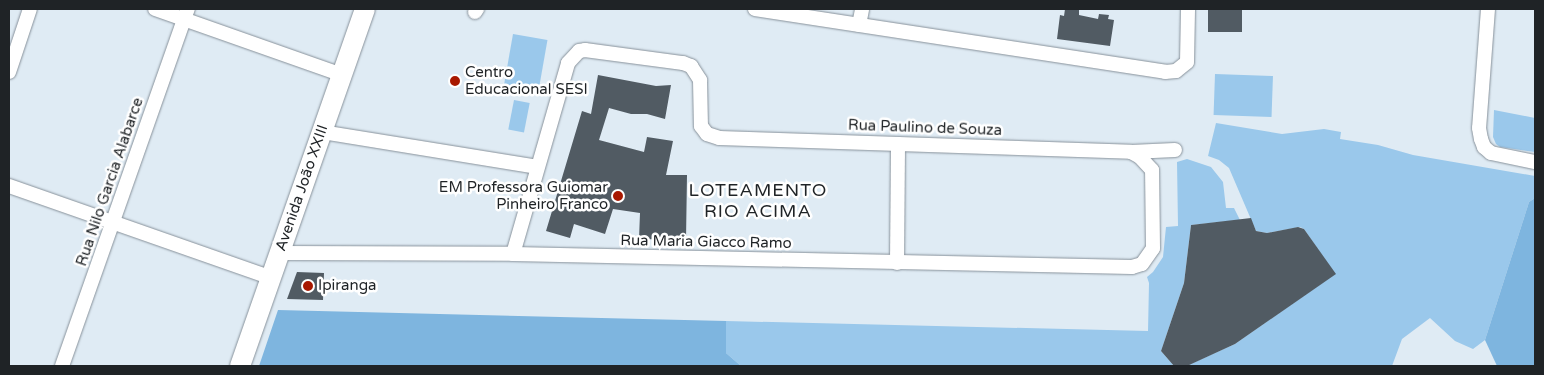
<!DOCTYPE html>
<html>
<head>
<meta charset="utf-8">
<style>
	body { margin:0 }
	#map { position:relative; width:1544px; height:375px; overflow:hidden; background:#dfebf4; font-family:"Varela Round",sans-serif }
	div>[style] { position:absolute }
	.green>* { inset:0; background:#9ac8eb; transform-origin:0 0 }
	.forest>* { inset:0; background:#7eb5df }
	.building>* { inset:0; background:#515b63; transform-origin:0 0 }
	.roads { filter:drop-shadow(0 0 1px #87919a) drop-shadow(0 0 1px #87919a) }
	.minor>* { height:14px; margin:-7px; padding:0 7px; transform-origin:7px; border-radius:7px; background:#fff }
	.secondary>* { height:20px; margin:-10px; padding:0 10px; transform-origin:10px; border-radius:10px; background:#fff }
	.dots>* { width:14px; height:14px; translate:-50% -50%; box-sizing:border-box; border:2px solid #fff; border-radius:50% }
	span { translate:-50% -50%; white-space:nowrap; text-align:center; line-height:1.15; -webkit-text-stroke:5px #fff; paint-order:stroke }
	.poi-label { font-size:15px; color:#1f2326 }
	.left { translate:0 -50%; text-align:left }
	.right { translate:-100% -50%; text-align:right }
	.street-label { font-size:15px; color:#1f2326 }
	.quarter-label { font-size:18px; color:#1f2326; letter-spacing:1px }
	.frame { position:absolute; inset:0; border:10px solid #1f2326; pointer-events:none }
</style>
</head>
<body>
<div id="map">
	<div class="green">
		<i style="left:513px;top:34px;width:35px;height:54px;rotate:10deg"></i>
		<i style="left:1215px;top:74px;width:58px;height:41px;rotate:2deg"></i>
		<i style="left:514px;top:100px;width:16px;height:30px;rotate:11deg"></i>
		<i style="clip-path:polygon(1494px 110px,1535px 118px,1535px 152px,1500px 147px,1496px 144px,1493px 137px)"></i>
		<i style="clip-path:polygon(1216px 123px,1282px 134px,1324px 129px,1341px 132px,1340px 139px,1378px 145px,1413px 155px,1535px 176px,1535px 198px,1529px 202px,1485px 340px,1473px 349px,1455px 341px,1430px 318px,1402px 339px,1392px 366px,1186px 366px,1235px 344px,1335px 274px,1304px 229px,1300px 227px,1267px 233px,1256px 231px,1229px 168px,1219px 160px,1208px 156px)"></i>
		<i style="clip-path:polygon(1187px 159px,1211px 167px,1223px 182px,1226px 208px,1234px 208px,1240px 220px,1191px 225px,1184px 283px,1161px 351px,1174px 366px,741px 366px,726px 353px,726px 321px,1148px 331px,1149px 283px,1147px 277px,1153px 272px,1163px 257px,1166px 227px,1178px 226px,1177px 162px)"></i>
	</div>
	<div class="forest">
		<i style="clip-path:polygon(1535px 198px,1535px 366px,1497px 366px,1485px 340px,1529px 202px)"></i>
		<i style="clip-path:polygon(278px 310px,726px 321px,726px 353px,741px 366px,259px 366px)"></i>
	</div>
	<div class="building">
		<i style="clip-path:polygon(1065px 9px,1079px 10px,1079px 15px,1098px 19px,1099px 14px,1109px 15px,1108px 19px,1114px 20px,1110px 46px,1057px 39px,1060px 15px,1064px 16px)"></i>
		<i style="left:1208px;top:9px;width:34px;height:23px"></i>
		<i style="clip-path:polygon(598px 75px,656px 86px,671px 85px,665px 119px,647px 114px,631px 114px,609px 108px,599px 140px,644px 152px,647px 137px,673px 141px,666px 175px,687px 175px,686px 240px,639px 239px,640px 213px,613px 209px,605px 234px,574px 224px,570px 238px,546px 231px,582px 111px,591px 114px)"></i>
		<i style="clip-path:polygon(1251px 218px,1256px 231px,1267px 233px,1298px 227px,1304px 229px,1336px 274px,1235px 344px,1187px 366px,1174px 366px,1161px 351px,1184px 283px,1191px 225px)"></i>
		<i style="clip-path:polygon(297px 272px,324px 273px,323px 300px,287px 299px)"></i>
	</div>
	<div class="roads">
		<div class="minor">
			<i style="left:155px;top:9px;width:198px;rotate:19.4deg"></i>
			<i style="left:755px;top:9px;width:415px;rotate:8.7deg"></i>
			<i style="left:1165px;top:72px;width:11px;rotate:-5deg"></i>
			<i style="left:1176px;top:71px;width:14px;rotate:-39deg"></i>
			<i style="left:1187px;top:62px;width:53px;rotate:-88.9deg"></i>
			<i style="left:1488px;top:9px;width:119px;rotate:94.3deg"></i>
			<i style="left:1479px;top:128px;width:11px;rotate:80deg"></i>
			<i style="left:1481px;top:139px;width:9px;rotate:69deg"></i>
			<i style="left:1484px;top:147px;width:9px;rotate:41deg"></i>
			<i style="left:1491px;top:153px;width:45px;rotate:11.6deg"></i>
			<i style="left:475px;top:12px;width:4px;rotate:-56deg"></i>
			<i style="left:859px;top:25px;width:16px;rotate:-79deg"></i>
			<i style="left:9px;top:72px;width:66px;rotate:-71.6deg"></i>
			<i style="left:322px;top:132px;width:218px;rotate:9.2deg"></i>
			<i style="left:9px;top:186px;width:278px;rotate:19.3deg"></i>
			<i style="left:279px;top:253px;width:234px;rotate:0.2deg"></i>
			<i style="left:513px;top:254px;width:619px;rotate:1.2deg"></i>
			<i style="left:1132px;top:267px;width:10px;rotate:-17deg"></i>
			<i style="left:1142px;top:264px;width:19px;rotate:-55deg"></i>
			<i style="left:1153px;top:248px;width:78px;rotate:-90.7deg"></i>
			<i style="left:1152px;top:170px;width:18px;rotate:-133deg"></i>
			<i style="left:1140px;top:157px;width:10px;rotate:-151deg"></i>
			<i style="left:513px;top:254px;width:199px;rotate:-73.9deg"></i>
			<i style="left:568px;top:63px;width:16px;rotate:-47deg"></i>
			<i style="left:579px;top:51px;width:6px;rotate:-9deg"></i>
			<i style="left:585px;top:50px;width:99px;rotate:7.6deg"></i>
			<i style="left:683px;top:63px;width:9px;rotate:21deg"></i>
			<i style="left:691px;top:66px;width:17px;rotate:57deg"></i>
			<i style="left:700px;top:80px;width:46px;rotate:88.8deg"></i>
			<i style="left:701px;top:126px;width:10px;rotate:53deg"></i>
			<i style="left:707px;top:134px;width:13px;rotate:18deg"></i>
			<i style="left:719px;top:138px;width:412px;rotate:1.9deg"></i>
			<i style="left:1131px;top:152px;width:44px;rotate:-2.6deg"></i>
			<i style="left:897px;top:263px;width:119px;rotate:-89.5deg"></i>
			<i style="left:62px;top:366px;width:379px;rotate:-70.6deg"></i>
		</div>
		<div class="secondary">
			<i style="left:240px;top:366px;width:378px;rotate:-70.7deg"></i>
		</div>
	</div>
	<div class="dots">
		<i style="left:455px;top:81px;background:#a81800"></i>
		<i style="left:618px;top:196px;background:#a81800"></i>
		<i style="left:308px;top:286px;background:#a81800"></i>
	</div>
	<div class="poi-label">
		<span class="left" style="left:465px;top:81px">Centro<br>Educacional SESI</span>
		<span class="right" style="left:608px;top:196px">EM Professora Guiomar<br>Pinheiro Franco</span>
		<span class="left" style="left:318px;top:286px">Ipiranga</span>
	</div>
	<div class="street-label">
		<span style="left:925px;top:128px;rotate:2deg">Rua Paulino de Souza</span>
		<span style="left:110px;top:182px;rotate:-71deg">Rua Nilo Garcia Alabarce</span>
		<span style="left:302px;top:188px;rotate:-71deg">Avenida João XXIII</span>
		<span style="left:706px;top:242px;rotate:1deg">Rua Maria Giacco Ramo</span>
	</div>
	<div class="quarter-label">
		<span style="left:758px;top:201px">LOTEAMENTO<br>RIO ACIMA</span>
	</div>
	<div class="frame"></div>
</div>
</body>
</html>
